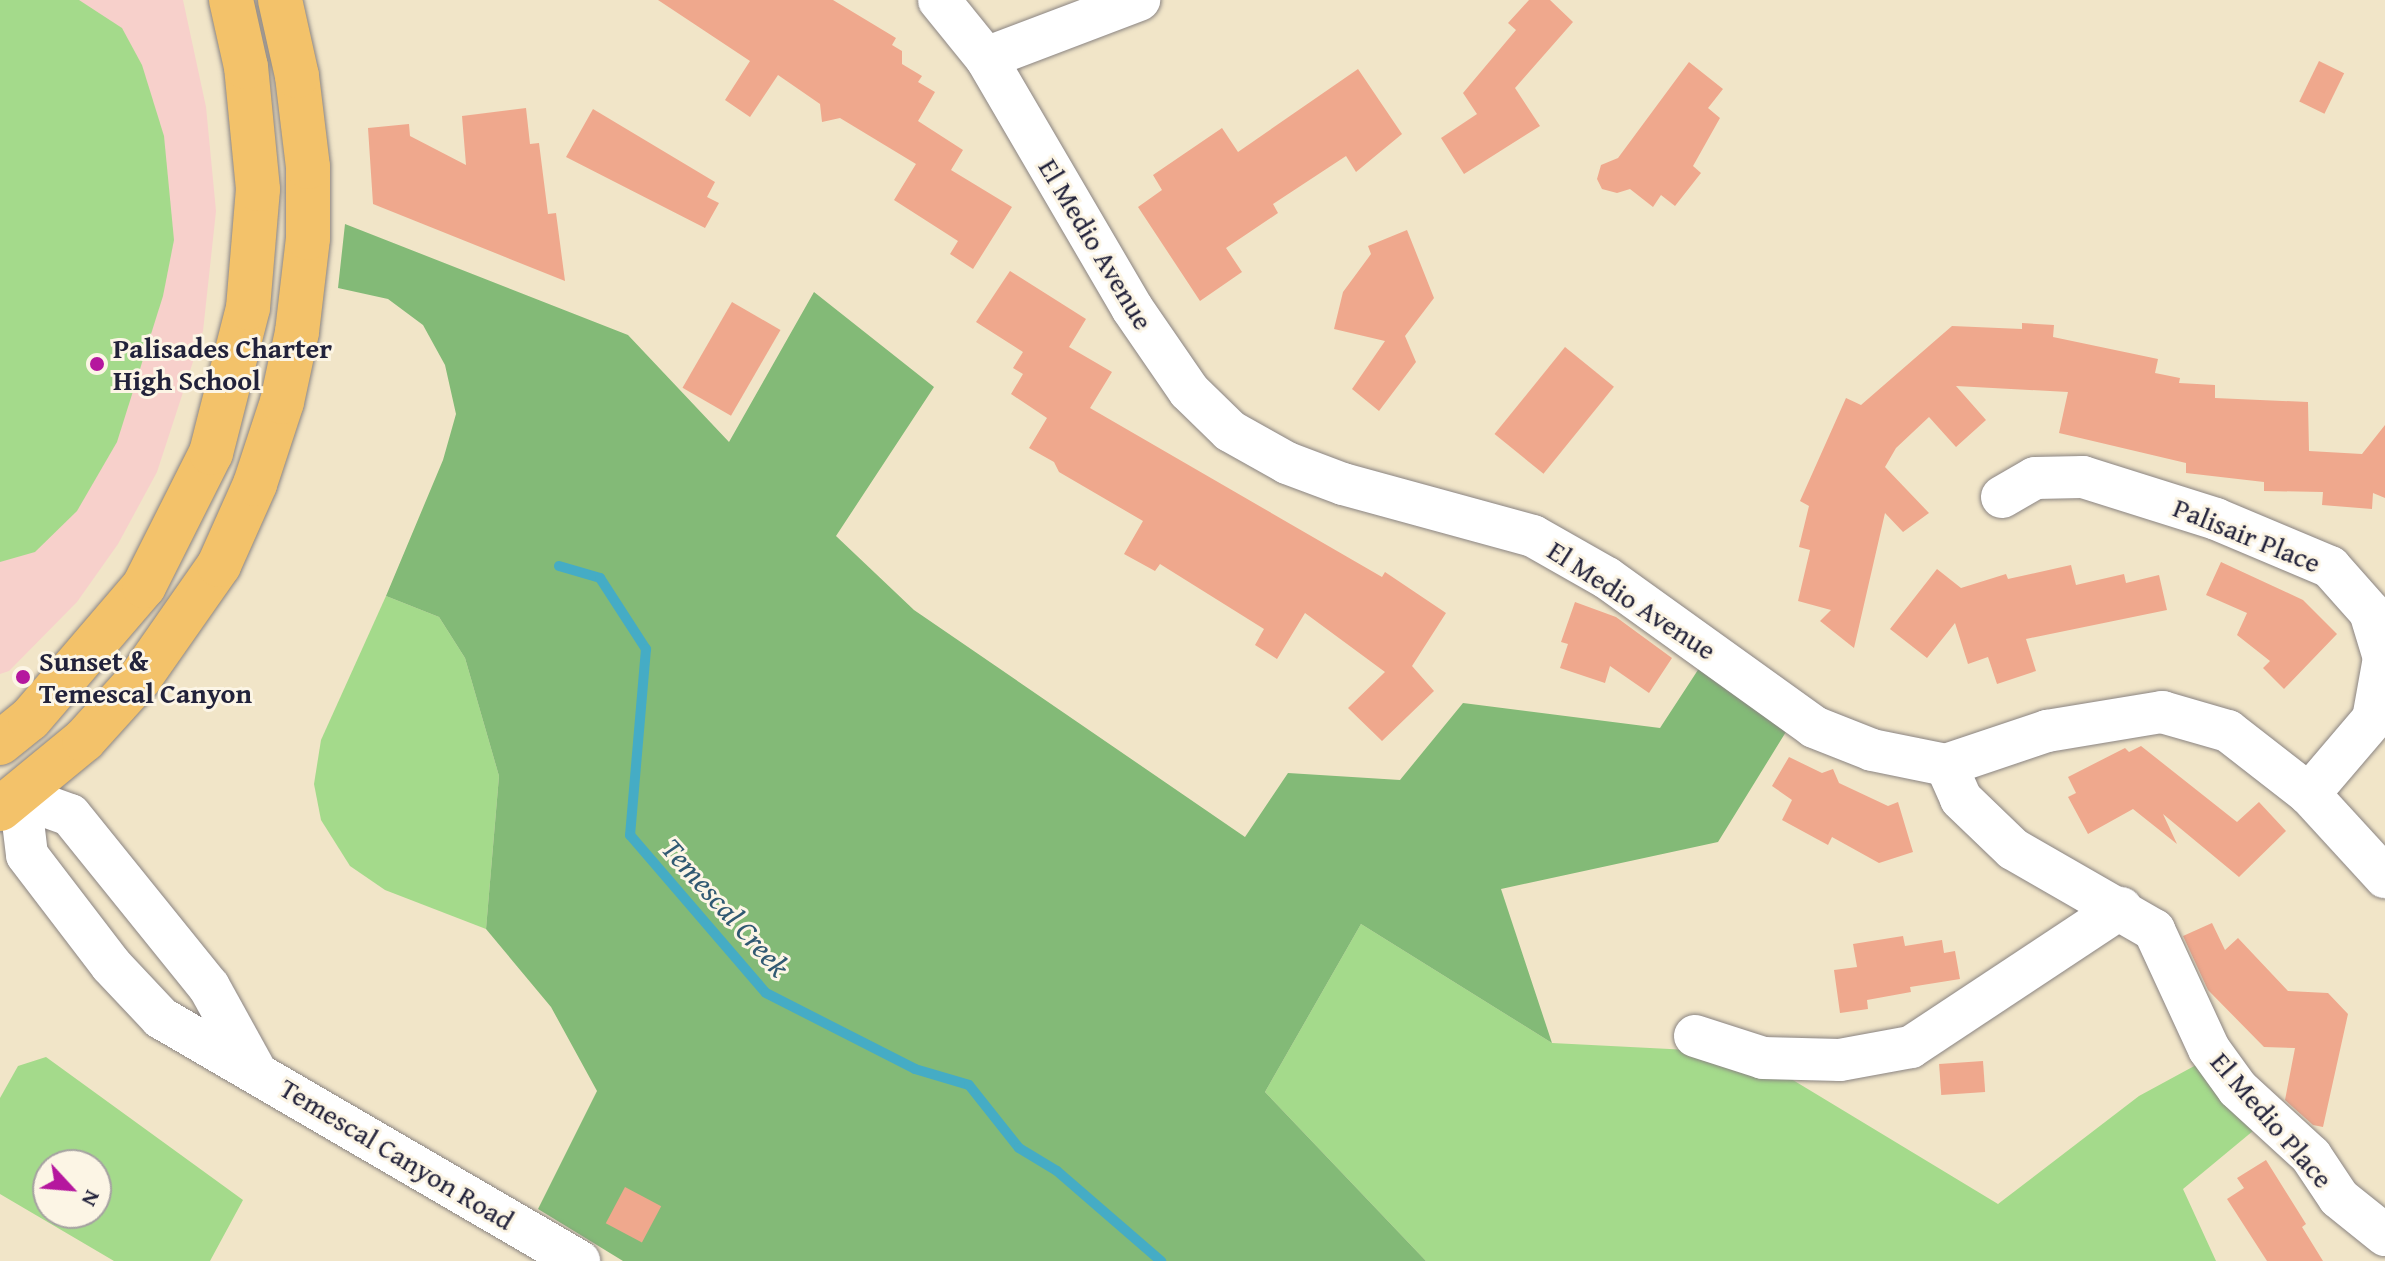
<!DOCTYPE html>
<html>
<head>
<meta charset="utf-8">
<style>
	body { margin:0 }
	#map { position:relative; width:2385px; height:1261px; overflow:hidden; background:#f1e5c8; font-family:"Gentium Book Plus",serif }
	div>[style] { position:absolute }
	.built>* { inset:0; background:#f7d0cb }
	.green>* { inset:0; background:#a4da8b }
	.forest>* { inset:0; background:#83ba77 }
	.stream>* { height:10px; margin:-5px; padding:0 5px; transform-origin:5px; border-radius:5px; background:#45acc5 }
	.building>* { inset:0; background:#efa88d; transform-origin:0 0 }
	.roads { filter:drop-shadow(0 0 2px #8a8482) drop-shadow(0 0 2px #8a8482) }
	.minor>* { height:42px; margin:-21px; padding:0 21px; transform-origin:21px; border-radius:21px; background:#fff }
	.major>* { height:44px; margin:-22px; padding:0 22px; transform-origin:22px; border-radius:22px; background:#f3c26a }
	.dots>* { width:22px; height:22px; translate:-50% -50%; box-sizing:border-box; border:4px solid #fcf5e5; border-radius:50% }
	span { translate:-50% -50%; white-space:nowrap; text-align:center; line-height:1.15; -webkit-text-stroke:6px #fcf5e5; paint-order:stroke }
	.street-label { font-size:28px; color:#22223b }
	.poi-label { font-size:28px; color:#22223b; font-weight:700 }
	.left { translate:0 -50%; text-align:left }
	.water-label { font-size:30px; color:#305972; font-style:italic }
	.north { position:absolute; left:32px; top:1149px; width:80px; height:80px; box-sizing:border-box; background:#fcf5e5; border:2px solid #a5a1a1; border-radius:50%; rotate:116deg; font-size:22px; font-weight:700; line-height:32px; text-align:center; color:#22223b }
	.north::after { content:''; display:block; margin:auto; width:28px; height:36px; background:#b5179e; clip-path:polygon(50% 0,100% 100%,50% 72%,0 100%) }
</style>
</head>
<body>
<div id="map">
	<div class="built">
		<i style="clip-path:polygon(0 0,183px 0,206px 107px,216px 211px,203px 331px,157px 472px,118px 544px,77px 602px,9px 671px,0 674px)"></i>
	</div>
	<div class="green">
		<i style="clip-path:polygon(0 0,79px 0,122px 28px,142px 65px,164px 136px,174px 240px,163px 296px,117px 442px,77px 511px,35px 552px,0 562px)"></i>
		<i style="clip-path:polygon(386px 596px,439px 617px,465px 658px,499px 776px,486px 929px,385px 890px,350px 866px,321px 820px,314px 784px,321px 740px)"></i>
		<i style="clip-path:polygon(1361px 924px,1552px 1043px,1748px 1053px,1998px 1204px,2139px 1096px,2209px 1058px,2265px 1121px,2183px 1189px,2216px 1261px,1426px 1261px,1265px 1092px)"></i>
		<i style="clip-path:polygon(evenodd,46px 1057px,243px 1200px,210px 1261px,114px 1261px,0 1194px,0 1098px,18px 1066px,46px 1057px,48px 1165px,96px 1165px,96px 1213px,48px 1213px,48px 1165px)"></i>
	</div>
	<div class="forest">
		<i style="clip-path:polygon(345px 224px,628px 335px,729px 442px,814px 292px,934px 387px,836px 536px,914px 610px,1245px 837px,1288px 773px,1400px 780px,1463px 703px,1660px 728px,1711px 650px,1797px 714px,1718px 842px,1501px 889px,1552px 1043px,1361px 924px,1265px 1092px,1426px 1261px,623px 1261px,538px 1209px,597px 1091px,551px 1007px,486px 929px,499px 776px,465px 658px,439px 617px,386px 596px,443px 460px,456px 414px,445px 365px,423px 325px,388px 299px,338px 288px)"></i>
	</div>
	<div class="stream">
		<i style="left:559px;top:566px;width:43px;rotate:16.3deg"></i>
		<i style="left:600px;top:578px;width:85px;rotate:57.1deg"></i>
		<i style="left:646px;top:649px;width:187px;rotate:94.9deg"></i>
		<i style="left:630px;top:835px;width:208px;rotate:49.3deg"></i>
		<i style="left:766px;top:993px;width:167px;rotate:27deg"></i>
		<i style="left:915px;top:1069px;width:56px;rotate:16.5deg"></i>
		<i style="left:969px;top:1085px;width:80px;rotate:51.6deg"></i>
		<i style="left:1019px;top:1148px;width:44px;rotate:31.2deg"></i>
		<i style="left:1057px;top:1171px;width:138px;rotate:40.9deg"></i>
	</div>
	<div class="building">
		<i style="clip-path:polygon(658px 0,833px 0,896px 38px,892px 45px,902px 51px,902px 64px,922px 76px,918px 82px,935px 92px,918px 121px,963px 150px,951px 170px,1012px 207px,973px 269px,950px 254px,958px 241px,894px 200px,916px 164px,840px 118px,822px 122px,820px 104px,778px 75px,750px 117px,725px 100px,750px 61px)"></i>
		<i style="clip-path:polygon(1529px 0,1550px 0,1573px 22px,1515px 88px,1540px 126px,1464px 174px,1441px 138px,1477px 114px,1463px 93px,1516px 30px,1508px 23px)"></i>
		<i style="left:2319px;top:61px;width:28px;height:45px;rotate:26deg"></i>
		<i style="clip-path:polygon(1689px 62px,1723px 89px,1708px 108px,1720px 118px,1693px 166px,1701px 173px,1675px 206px,1661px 195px,1653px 207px,1630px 189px,1617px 193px,1602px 189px,1597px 179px,1601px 165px,1618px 158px)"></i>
		<i style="clip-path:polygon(1358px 69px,1402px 134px,1356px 172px,1346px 156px,1273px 204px,1278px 213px,1226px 248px,1242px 272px,1200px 301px,1138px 207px,1162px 190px,1153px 175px,1222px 128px,1238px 152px)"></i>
		<i style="clip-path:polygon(526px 108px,530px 144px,539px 143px,548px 214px,556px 213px,565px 281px,373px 204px,368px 128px,409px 124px,410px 136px,466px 165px,462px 116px)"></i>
		<i style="clip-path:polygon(593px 109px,715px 182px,707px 197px,719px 203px,705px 228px,566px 157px)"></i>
		<i style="clip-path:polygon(1407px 230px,1434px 298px,1405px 336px,1416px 362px,1379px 411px,1352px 389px,1385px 341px,1334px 329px,1343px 292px,1371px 254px,1368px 246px)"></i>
		<i style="clip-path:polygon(1010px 271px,1086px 319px,1069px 347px,1112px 372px,1090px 408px,1382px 577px,1385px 572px,1446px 613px,1412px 666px,1434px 691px,1382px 741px,1348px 708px,1385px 672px,1305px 613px,1277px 659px,1255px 645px,1264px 629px,1160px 564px,1155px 571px,1124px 554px,1143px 521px,1059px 472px,1054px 462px,1029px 448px,1047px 418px,1011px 394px,1023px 374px,1013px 368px,1023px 352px,976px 322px)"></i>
		<i style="left:732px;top:302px;width:56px;height:99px;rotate:30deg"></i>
		<i style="clip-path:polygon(2022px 323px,2054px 325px,2053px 337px,2158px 359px,2155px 373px,2180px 378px,2179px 383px,2215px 385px,2215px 398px,2308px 402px,2309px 451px,2362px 454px,2385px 425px,2385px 498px,2373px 493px,2372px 509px,2322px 505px,2323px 492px,2264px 491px,2264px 482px,2186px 473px,2186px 463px,2059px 433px,2068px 392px,1956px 386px,1986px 420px,1956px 447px,1929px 417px,1896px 448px,1885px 467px,1929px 513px,1903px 532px,1885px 513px,1854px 648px,1820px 621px,1831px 610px,1798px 601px,1810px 550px,1799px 547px,1809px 506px,1800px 501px,1846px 398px,1861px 405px,1952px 326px,2022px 329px)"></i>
		<i style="left:1565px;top:347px;width:63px;height:112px;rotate:39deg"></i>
		<i style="clip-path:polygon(2221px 562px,2303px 600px,2337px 634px,2284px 689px,2263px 668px,2270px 661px,2237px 635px,2247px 613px,2206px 595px)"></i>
		<i style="clip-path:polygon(2071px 565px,2076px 585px,2124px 574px,2126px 583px,2159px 575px,2167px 610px,2026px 639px,2036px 671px,1997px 684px,1988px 657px,1968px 664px,1955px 623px,1927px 658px,1890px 629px,1937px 569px,1961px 588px,2006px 574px,2008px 579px)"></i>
		<i style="clip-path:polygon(1575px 602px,1616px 617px,1672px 658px,1649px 693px,1610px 666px,1605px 683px,1560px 668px,1568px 644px,1561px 642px)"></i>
		<i style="clip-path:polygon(2141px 746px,2237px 822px,2259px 802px,2286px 831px,2239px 877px,2163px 814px,2177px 844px,2133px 809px,2088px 834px,2068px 797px,2076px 793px,2068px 777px,2125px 748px,2129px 752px)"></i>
		<i style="clip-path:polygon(1789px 757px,1822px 773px,1833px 769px,1839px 783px,1888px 806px,1898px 802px,1913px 852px,1879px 863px,1832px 837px,1828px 845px,1782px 820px,1792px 800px,1772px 786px)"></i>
		<i style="clip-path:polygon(2212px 923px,2225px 950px,2238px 938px,2288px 991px,2328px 993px,2348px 1014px,2323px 1127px,2313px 1125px,2285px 1100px,2295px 1048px,2264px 1047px,2208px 990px,2183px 936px)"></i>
		<i style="clip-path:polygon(1903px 936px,1905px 946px,1942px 940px,1944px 953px,1955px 951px,1960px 979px,1910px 987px,1911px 992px,1867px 1000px,1868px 1009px,1840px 1013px,1834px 970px,1857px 967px,1853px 944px)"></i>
		<i style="left:1983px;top:1061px;width:31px;height:44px;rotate:86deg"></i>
		<i style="clip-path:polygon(2266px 1160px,2306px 1224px,2302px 1227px,2323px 1261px,2267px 1261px,2227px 1199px,2244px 1188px,2237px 1178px)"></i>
		<i style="left:625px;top:1187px;width:41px;height:41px;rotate:28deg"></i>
	</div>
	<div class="roads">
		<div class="minor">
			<i style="left:939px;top:0;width:75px;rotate:51deg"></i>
			<i style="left:986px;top:58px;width:290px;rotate:59.7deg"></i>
			<i style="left:1132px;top:308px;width:101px;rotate:55.5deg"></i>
			<i style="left:1189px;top:391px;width:57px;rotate:44.3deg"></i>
			<i style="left:1230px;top:431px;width:65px;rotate:29.3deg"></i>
			<i style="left:1287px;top:463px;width:60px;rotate:20.6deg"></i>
			<i style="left:1343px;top:484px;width:197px;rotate:15.3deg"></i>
			<i style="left:1533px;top:536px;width:85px;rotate:29.6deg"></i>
			<i style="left:1607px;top:578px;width:255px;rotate:35.7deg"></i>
			<i style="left:1814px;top:727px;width:62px;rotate:21.6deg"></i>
			<i style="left:1872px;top:750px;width:76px;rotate:11.5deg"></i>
			<i style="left:1946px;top:765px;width:107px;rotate:-18.6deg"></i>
			<i style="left:2047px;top:731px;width:117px;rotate:-9.4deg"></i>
			<i style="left:2162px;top:712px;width:69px;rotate:16.1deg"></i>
			<i style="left:2228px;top:731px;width:103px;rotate:37.9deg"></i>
			<i style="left:2309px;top:794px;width:113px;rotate:47.5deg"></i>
			<i style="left:986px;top:58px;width:164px;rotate:-20.8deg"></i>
			<i style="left:2002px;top:497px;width:38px;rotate:-30deg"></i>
			<i style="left:2035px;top:478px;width:48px;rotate:-1.2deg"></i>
			<i style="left:2083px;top:477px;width:139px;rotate:17.5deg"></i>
			<i style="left:2216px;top:519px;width:124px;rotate:22.8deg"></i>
			<i style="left:2330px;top:567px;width:60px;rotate:48.4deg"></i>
			<i style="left:2370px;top:612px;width:48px;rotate:73.1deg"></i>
			<i style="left:2384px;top:658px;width:62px;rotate:100.2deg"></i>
			<i style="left:2373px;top:719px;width:99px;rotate:130.5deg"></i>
			<i style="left:1946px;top:765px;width:37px;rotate:66deg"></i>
			<i style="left:1961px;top:799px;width:72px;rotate:43.9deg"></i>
			<i style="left:2013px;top:849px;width:163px;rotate:29.9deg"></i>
			<i style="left:2154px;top:930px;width:131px;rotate:65.2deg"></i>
			<i style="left:2209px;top:1049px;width:49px;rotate:54.1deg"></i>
			<i style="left:2238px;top:1089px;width:99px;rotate:42.5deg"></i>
			<i style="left:2311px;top:1156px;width:50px;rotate:56.3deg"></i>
			<i style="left:2339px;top:1198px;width:59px;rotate:38.8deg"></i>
			<i style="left:1695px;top:1036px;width:71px;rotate:17.9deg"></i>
			<i style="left:1763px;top:1058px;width:77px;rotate:1.5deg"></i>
			<i style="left:1840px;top:1060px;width:72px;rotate:-10.4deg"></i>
			<i style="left:1911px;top:1047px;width:252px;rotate:-33.5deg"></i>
			<i style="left:256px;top:1072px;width:97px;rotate:-118.9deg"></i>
			<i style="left:209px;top:987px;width:221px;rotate:-128.9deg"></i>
			<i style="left:70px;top:815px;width:53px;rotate:-160.2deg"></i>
			<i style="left:20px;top:797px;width:58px;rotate:83.1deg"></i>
			<i style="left:27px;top:855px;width:138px;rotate:52.6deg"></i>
			<i style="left:111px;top:965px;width:73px;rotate:46.7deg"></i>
			<i style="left:161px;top:1018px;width:484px;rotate:30.2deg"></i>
		</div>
		<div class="major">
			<i style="left:0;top:743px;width:38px;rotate:-39deg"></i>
			<i style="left:30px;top:719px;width:175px;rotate:-49.4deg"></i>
			<i style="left:144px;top:586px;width:149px;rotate:-63.3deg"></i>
			<i style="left:211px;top:453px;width:150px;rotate:-75.7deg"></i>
			<i style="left:248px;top:308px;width:119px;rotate:-85.2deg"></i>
			<i style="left:258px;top:189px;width:123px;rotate:-95.6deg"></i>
			<i style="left:246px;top:67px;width:69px;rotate:-102.6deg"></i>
			<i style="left:0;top:809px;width:109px;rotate:-39.4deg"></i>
			<i style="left:84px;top:740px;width:84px;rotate:-47.9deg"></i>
			<i style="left:140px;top:678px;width:138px;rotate:-55deg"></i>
			<i style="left:219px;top:565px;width:89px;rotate:-66deg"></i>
			<i style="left:255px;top:484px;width:86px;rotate:-71.8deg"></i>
			<i style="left:282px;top:402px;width:72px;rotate:-77.9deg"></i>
			<i style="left:297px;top:332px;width:95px;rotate:-83.3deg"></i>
			<i style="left:308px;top:238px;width:71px;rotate:-90deg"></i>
			<i style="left:308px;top:167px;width:92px;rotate:-96.9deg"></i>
			<i style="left:297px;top:76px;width:78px;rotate:-102.6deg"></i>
		</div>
	</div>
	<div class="dots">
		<i style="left:97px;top:364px;background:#b5179e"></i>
		<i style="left:23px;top:677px;background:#b5179e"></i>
	</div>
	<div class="street-label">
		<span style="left:1096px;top:244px;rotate:59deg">El Medio Avenue</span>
		<span style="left:2247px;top:535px;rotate:22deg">Palisair Place</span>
		<span style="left:1632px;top:600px;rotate:33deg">El Medio Avenue</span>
		<span style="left:2272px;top:1120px;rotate:49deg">El Medio Place</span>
		<span style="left:397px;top:1154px;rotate:31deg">Temescal Canyon Road</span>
	</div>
	<div class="poi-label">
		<span class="left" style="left:113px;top:364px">Palisades Charter<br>High School</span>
		<span class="left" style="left:39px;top:677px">Sunset &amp;<br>Temescal Canyon</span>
	</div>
	<div class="water-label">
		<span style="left:726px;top:907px;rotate:48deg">Temescal Creek</span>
	</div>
	<div class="north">N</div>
</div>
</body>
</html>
